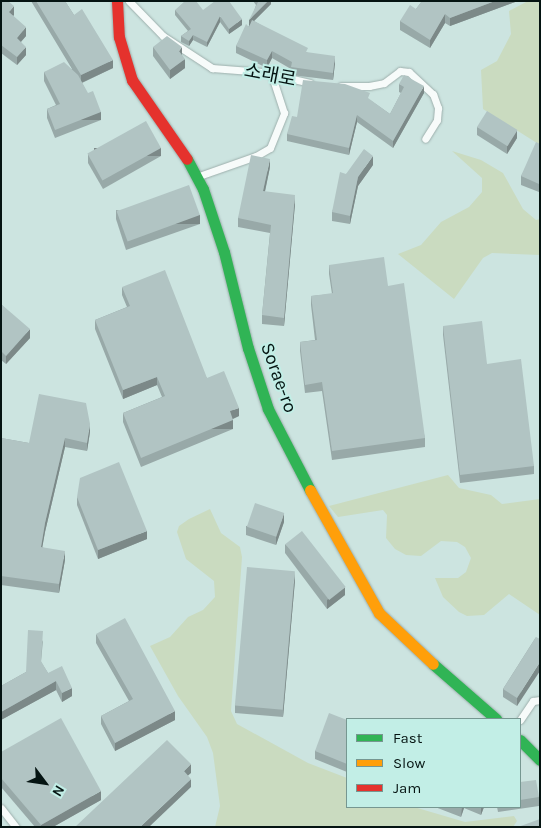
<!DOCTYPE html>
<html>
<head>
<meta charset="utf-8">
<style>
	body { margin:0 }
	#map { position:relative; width:541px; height:828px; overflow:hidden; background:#cce4e0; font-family:Karla,"Noto Sans KR",sans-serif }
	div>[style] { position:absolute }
	.green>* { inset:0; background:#cadbc0 }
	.roads { filter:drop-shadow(0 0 1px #9dafac) drop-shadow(0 0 1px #9dafac) }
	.lane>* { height:7px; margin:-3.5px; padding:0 3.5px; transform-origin:3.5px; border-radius:3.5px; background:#f7fbfa }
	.fast>* { height:11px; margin:-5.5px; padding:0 5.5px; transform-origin:5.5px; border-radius:5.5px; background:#30b455 }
	.slow>* { height:11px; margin:-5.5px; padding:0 5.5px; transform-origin:5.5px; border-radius:5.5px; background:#ff9f0a }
	.jam>* { height:11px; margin:-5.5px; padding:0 5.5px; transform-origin:5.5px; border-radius:5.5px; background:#e5322d }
	.wall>* { inset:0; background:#98a9a8 }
	.shaded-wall>* { inset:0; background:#7c8988; transform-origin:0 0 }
	.building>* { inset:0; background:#b1c4c3; transform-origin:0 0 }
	span { translate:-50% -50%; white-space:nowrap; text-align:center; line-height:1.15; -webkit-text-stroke:4px #c2eee6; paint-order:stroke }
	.street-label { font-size:19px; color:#051412 }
	.frame { position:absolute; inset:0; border:2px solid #051412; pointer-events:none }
	.legend { position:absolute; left:346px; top:718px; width:175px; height:90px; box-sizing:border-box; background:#c2eee6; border:1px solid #769791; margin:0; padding:6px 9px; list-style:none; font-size:15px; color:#051412 }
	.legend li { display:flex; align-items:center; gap:10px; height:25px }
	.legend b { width:25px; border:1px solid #769791 }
	.north { position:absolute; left:20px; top:758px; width:50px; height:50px; -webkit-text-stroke:4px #c2eee6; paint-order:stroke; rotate:121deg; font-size:14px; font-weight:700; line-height:20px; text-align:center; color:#051412 }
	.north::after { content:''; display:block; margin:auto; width:18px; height:22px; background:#051412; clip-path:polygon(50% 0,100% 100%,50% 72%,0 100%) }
</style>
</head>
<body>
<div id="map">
	<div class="green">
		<i style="clip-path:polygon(528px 1px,540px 1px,540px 145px,483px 109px,481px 70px,497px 61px,511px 34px,509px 11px)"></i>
		<i style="clip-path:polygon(452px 151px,481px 160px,503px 173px,523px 209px,536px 220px,540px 219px,540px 255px,492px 253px,483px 258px,454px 299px,398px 254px,421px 245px,441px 222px,469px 207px,482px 192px,482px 178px)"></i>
		<i style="clip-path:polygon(448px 475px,459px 488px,491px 495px,502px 504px,540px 499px,540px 615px,509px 594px,484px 615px,467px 616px,459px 612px,443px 597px,435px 578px,458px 578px,466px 572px,471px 558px,465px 547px,457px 542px,441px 541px,421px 556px,406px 555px,395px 549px,386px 538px,387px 515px,383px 510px,338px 517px,329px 506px)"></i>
		<i style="clip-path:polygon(210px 509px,221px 533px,240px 547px,242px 557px,231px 711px,237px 724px,308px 763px,347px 778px,347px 807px,414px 807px,465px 822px,514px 816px,517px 821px,513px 827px,215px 827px,220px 806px,213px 753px,207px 737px,178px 696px,150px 646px,170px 637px,188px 617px,203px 610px,215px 597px,214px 581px,186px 559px,177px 532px,179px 526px,189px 519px)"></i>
	</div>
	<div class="roads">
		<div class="lane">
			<i style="left:129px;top:1px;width:49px;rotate:45.8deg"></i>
			<i style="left:163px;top:36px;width:59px;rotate:33.1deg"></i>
			<i style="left:212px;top:68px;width:51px;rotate:4.5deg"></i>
			<i style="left:263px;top:72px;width:48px;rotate:13.2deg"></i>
			<i style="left:341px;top:86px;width:28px"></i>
			<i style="left:369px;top:86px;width:15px;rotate:-11deg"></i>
			<i style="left:384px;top:83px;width:20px;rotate:-37deg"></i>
			<i style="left:400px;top:71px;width:9px;rotate:6deg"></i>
			<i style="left:409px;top:72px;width:33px;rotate:43deg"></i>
			<i style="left:433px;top:94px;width:15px;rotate:70deg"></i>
			<i style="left:438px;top:108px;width:12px;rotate:95deg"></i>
			<i style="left:437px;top:120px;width:22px;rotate:122deg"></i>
			<i style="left:199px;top:176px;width:60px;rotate:-19.3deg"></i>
			<i style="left:256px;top:156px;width:16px;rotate:-30deg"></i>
			<i style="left:270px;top:148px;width:38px;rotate:-68deg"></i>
			<i style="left:284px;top:113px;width:40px;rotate:-108deg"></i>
			<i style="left:520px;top:720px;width:23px;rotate:-56deg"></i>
			<i style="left:533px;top:701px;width:7px;rotate:-8deg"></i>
			<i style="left:1px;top:808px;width:24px;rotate:52deg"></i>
		</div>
		<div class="fast">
			<i style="left:187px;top:159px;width:34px;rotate:62deg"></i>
			<i style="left:203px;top:189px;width:66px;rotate:71.6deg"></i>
			<i style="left:224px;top:252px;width:99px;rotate:76deg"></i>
			<i style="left:248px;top:348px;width:64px;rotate:71.8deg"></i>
			<i style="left:268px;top:409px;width:91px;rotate:62.6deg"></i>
			<i style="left:433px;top:664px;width:84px;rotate:41.1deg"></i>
			<i style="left:520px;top:740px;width:28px;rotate:45deg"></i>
		</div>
		<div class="slow">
			<i style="left:310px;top:490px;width:141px;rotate:60.7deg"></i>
			<i style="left:379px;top:613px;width:74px;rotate:43.4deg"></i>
		</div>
		<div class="jam">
			<i style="left:117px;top:1px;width:36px;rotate:87deg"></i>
			<i style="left:119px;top:37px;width:45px;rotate:73.2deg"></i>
			<i style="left:132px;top:80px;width:96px;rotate:55.2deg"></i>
		</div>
	</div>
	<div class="wall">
		<i style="clip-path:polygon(1px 1px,14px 15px,13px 16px,26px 36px,21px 42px,26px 55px,17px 65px,1px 53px)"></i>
		<i style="clip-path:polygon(31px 1px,65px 1px,74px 15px,113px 68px,82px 83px,101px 120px,55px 138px,47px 118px,47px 109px,56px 105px,44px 81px,44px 72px,72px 69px)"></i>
		<i style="clip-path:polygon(253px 1px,271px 1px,271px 4px,254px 21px,308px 53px,335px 63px,333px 80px,291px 75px,291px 69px,272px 58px,267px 68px,236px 53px,236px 46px,250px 24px,249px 26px,256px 5px)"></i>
		<i style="clip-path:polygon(422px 1px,518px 1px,450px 26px,445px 23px,430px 48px,400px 30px,400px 21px,416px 9px)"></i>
		<i style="clip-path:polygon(175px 10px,203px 10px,242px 25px,229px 34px,220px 22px,207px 47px,193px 40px,189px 46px,181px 42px,181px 36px,188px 31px,175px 15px)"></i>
		<i style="clip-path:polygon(153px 47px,182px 55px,185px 68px,170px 79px,153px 56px)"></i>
		<i style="clip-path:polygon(399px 84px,424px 93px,393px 148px,357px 122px,349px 155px,287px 141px,287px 134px,297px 117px,370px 100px,390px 114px,401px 93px,399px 92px)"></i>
		<i style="clip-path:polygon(477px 127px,517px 138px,507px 154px,477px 135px)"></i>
		<i style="clip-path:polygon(540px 144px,539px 192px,521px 185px,521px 176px)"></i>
		<i style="clip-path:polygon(88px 154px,161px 156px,103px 189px,88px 163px)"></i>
		<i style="clip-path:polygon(373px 165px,358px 186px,350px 224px,332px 221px,332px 212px,346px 174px)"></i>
		<i style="clip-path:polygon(270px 167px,265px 192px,295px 204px,284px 326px,262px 324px,262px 315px,270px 233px,238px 227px,238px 218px)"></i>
		<i style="clip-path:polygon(116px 210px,200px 224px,126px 250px,116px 219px)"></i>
		<i style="clip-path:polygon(329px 265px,388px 286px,425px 438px,425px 447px,332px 460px,322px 391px,305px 393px,300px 351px,300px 342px,315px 340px,311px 305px,311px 296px,332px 294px,329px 274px)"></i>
		<i style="clip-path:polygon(122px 287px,207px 378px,239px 416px,233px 419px,233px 429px,141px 467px,123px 422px,123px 413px,162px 397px,157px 385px,123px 399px,95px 329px,95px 320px,127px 307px,122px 295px)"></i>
		<i style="clip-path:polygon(1px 304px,30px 338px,6px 364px,1px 360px)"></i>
		<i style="clip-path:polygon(443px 326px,487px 364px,534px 466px,534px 474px,460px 483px,443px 335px)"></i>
		<i style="clip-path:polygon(90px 432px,87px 451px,65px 447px,45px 532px,42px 547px,65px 560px,59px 593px,1px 585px,1px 438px,29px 443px)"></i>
		<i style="clip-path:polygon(77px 497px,147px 539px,98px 559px,77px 505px)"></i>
		<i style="clip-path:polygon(284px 522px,276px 545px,246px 535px,246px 526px)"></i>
		<i style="clip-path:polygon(285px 544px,345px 595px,327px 609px,285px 553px)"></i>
		<i style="clip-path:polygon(295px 580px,283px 717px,235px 713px,235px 705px)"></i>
		<i style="clip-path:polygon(96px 634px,175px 720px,115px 751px,101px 724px,101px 716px,129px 701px,96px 643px)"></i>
		<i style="clip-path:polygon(536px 637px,517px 706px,503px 697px,503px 689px)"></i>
		<i style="clip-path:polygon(43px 640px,41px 662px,48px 673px,72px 696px,62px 702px,56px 690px,1px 720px,1px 686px,26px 672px)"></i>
		<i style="clip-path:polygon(347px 720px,347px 772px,315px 759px,315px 751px)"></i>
		<i style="clip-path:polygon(1px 752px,101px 800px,53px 827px,35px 827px,1px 787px)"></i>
		<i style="clip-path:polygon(520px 782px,539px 797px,539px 806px,498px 812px,497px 807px,520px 807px)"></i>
		<i style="clip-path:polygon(435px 807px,484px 807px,481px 815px,464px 808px,461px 817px)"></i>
	</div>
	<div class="shaded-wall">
		<i style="clip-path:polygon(268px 1px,271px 1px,271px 4px,249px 26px,249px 20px)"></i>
		<i style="clip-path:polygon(495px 1px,518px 1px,450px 26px,450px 18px)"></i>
		<i style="clip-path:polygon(14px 6px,14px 15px,9px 20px,9px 12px)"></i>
		<i style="clip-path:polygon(445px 14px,445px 23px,430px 48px,430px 40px)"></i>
		<i style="clip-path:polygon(220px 16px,220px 22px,207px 47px,207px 42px)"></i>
		<i style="clip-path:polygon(242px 19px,242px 25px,229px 34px,229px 29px)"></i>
		<i style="clip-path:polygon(26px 27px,26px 36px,17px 46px,17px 38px)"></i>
		<i style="clip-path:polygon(193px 35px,193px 40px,189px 46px,189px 41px)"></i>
		<i style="clip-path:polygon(26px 47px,26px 55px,17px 65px,17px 57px)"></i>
		<i style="clip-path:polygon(182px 47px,182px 55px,179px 60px,179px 51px)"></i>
		<i style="clip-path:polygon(272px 51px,272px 58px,267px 68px,267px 60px)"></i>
		<i style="clip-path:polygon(335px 56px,335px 63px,333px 80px,333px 73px)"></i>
		<i style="clip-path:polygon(185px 59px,185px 68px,170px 79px,170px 70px)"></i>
		<i style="clip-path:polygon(113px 60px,113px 68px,81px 83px,81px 75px)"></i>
		<i style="clip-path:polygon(424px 86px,424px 93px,393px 148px,393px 141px)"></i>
		<i style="left:101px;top:112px;width:8px;height:49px;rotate:90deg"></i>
		<i style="clip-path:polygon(357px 115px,357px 122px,349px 155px,349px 148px)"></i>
		<i style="clip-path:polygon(517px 130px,517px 138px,507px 154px,507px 145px)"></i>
		<i style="left:161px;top:148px;width:8px;height:67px;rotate:90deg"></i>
		<i style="clip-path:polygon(373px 156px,373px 165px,358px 186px,350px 224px,350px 216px,358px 177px)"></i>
		<i style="clip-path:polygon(270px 159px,270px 167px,263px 200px,263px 191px)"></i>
		<i style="clip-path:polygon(295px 195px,295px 204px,284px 326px,284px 318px)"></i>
		<i style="left:200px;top:215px;width:9px;height:78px;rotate:90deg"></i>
		<i style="clip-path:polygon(30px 329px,30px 338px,6px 364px,6px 356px)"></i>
		<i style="clip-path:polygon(157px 377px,157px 385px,123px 399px,123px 390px)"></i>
		<i style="clip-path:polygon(239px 408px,239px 416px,230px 420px,230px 411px)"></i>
		<i style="left:233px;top:420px;width:9px;height:100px;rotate:90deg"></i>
		<i style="clip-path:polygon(90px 424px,90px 432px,87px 451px,87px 443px)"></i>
		<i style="clip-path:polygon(65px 438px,65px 447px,45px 532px,41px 555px,41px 547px,45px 523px)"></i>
		<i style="clip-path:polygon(284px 513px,284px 522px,276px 545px,276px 537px)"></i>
		<i style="clip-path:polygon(147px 531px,147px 539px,98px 559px,98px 550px)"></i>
		<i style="clip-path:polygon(65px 551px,65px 560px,59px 593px,59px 584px)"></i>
		<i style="clip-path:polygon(295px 571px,295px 580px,283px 717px,283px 709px)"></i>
		<i style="clip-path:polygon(345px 587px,345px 595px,327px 609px,327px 600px)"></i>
		<i style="clip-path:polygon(540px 662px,540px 671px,517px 706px,517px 698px)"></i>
		<i style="clip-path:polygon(56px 681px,56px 690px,1px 720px,1px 712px)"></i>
		<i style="clip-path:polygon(72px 688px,72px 696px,62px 702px,62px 693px)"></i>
		<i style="clip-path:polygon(175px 711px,175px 720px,115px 751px,115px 743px)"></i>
		<i style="clip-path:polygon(191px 764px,191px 773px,184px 779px,184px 771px)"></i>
		<i style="clip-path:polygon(191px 779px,191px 787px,149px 827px,140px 827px)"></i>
		<i style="clip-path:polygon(101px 791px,101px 800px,53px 827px,41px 827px,41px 825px)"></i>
		<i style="clip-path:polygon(462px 807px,464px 807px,464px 808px,461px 817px)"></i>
		<i style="clip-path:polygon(481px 807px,484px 807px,481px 815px)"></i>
	</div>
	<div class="building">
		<i style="clip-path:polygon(1px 1px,8px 1px,14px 6px,9px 12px,26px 27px,17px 38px,26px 47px,17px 57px,1px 45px)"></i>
		<i style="clip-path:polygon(36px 1px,65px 1px,74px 15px,82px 9px,113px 60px,81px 75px)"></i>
		<i style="clip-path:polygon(185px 1px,196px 1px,203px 10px,215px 1px,229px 1px,242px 19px,229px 29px,220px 16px,207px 42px,193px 35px,189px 41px,181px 36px,191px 29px,175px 10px)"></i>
		<i style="clip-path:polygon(257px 1px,268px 1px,249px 20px,258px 2px)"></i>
		<i style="clip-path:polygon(422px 1px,495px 1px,450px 18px,445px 14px,430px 40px,400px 21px,410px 5px,416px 9px)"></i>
		<i style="clip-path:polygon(252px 20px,308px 48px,306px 52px,335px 56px,333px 73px,291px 67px,292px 62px,272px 51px,267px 60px,236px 46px,246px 24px,249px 27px)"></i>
		<i style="clip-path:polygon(167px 36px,182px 47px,179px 51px,185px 59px,170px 70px,153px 47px)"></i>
		<i style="clip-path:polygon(64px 62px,78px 75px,88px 93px,93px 91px,101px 112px,55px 130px,47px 109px,60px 104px,44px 72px)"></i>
		<i style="clip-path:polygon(404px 75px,424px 86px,393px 141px,357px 115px,349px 148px,287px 134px,292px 116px,297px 117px,303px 80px,345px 84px,370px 93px,368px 98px,390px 114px,404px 87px,399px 84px)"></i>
		<i style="left:487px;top:111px;width:36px;height:19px;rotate:32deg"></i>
		<i style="left:146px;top:121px;width:31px;height:67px;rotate:61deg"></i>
		<i style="clip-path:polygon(536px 142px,540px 144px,540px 181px,539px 184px,521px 176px)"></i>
		<i style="clip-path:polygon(364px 149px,373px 156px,358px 177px,350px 216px,332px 212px,340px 172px,346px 174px)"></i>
		<i style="clip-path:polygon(251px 155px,270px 159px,263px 191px,295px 195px,284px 318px,262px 315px,271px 225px,238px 218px)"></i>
		<i style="left:189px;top:185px;width:32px;height:77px;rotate:70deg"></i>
		<i style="clip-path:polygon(384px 257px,388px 286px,404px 283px,425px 438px,332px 451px,322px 382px,305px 385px,300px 342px,317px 340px,311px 296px,333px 293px,329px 265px)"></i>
		<i style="clip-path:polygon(165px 270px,207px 378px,224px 371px,239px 408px,230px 411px,233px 420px,141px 458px,123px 413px,165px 396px,157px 377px,123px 390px,95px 320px,130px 306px,122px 287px)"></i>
		<i style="clip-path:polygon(1px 304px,30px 329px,6px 356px,1px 351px)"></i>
		<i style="clip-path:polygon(482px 321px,487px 364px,521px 359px,534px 466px,460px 475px,443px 326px)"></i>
		<i style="clip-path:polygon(39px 394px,86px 403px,90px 424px,87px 443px,65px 438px,45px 523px,41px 547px,65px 551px,59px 584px,1px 576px,1px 438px,29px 443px)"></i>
		<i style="clip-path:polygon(119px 462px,147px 531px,98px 550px,77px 497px,80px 478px)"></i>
		<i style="left:255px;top:503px;width:31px;height:25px;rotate:19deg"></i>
		<i style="left:302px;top:531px;width:71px;height:21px;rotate:52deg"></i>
		<i style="left:247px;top:567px;width:48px;height:139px;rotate:5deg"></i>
		<i style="clip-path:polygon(125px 618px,175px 711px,115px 743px,101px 716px,133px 699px,96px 634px)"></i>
		<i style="clip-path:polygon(28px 630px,43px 631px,41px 661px,48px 673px,62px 666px,72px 688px,62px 693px,56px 681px,1px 712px,1px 686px,26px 672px)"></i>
		<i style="clip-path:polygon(536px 637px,540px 639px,540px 662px,517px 698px,503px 689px)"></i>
		<i style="clip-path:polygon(329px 713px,347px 720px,347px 764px,315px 751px)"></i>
		<i style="clip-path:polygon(61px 718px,101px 791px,41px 825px,1px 778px,1px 752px)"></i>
		<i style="clip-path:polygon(167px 740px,191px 764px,184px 771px,191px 779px,140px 827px,75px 827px)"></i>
		<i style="clip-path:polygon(536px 780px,539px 797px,520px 800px,520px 782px)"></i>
		<i style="clip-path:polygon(540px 819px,540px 827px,518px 827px)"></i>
	</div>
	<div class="street-label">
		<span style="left:270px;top:76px;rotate:11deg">소래로</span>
		<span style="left:278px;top:378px;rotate:70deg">Sorae-ro</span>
	</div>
	<div class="frame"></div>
	<ul class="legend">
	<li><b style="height:6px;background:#30b455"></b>Fast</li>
	<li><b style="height:6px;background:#ff9f0a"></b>Slow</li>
	<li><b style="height:6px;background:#e5322d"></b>Jam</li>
	</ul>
	<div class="north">N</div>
</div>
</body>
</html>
